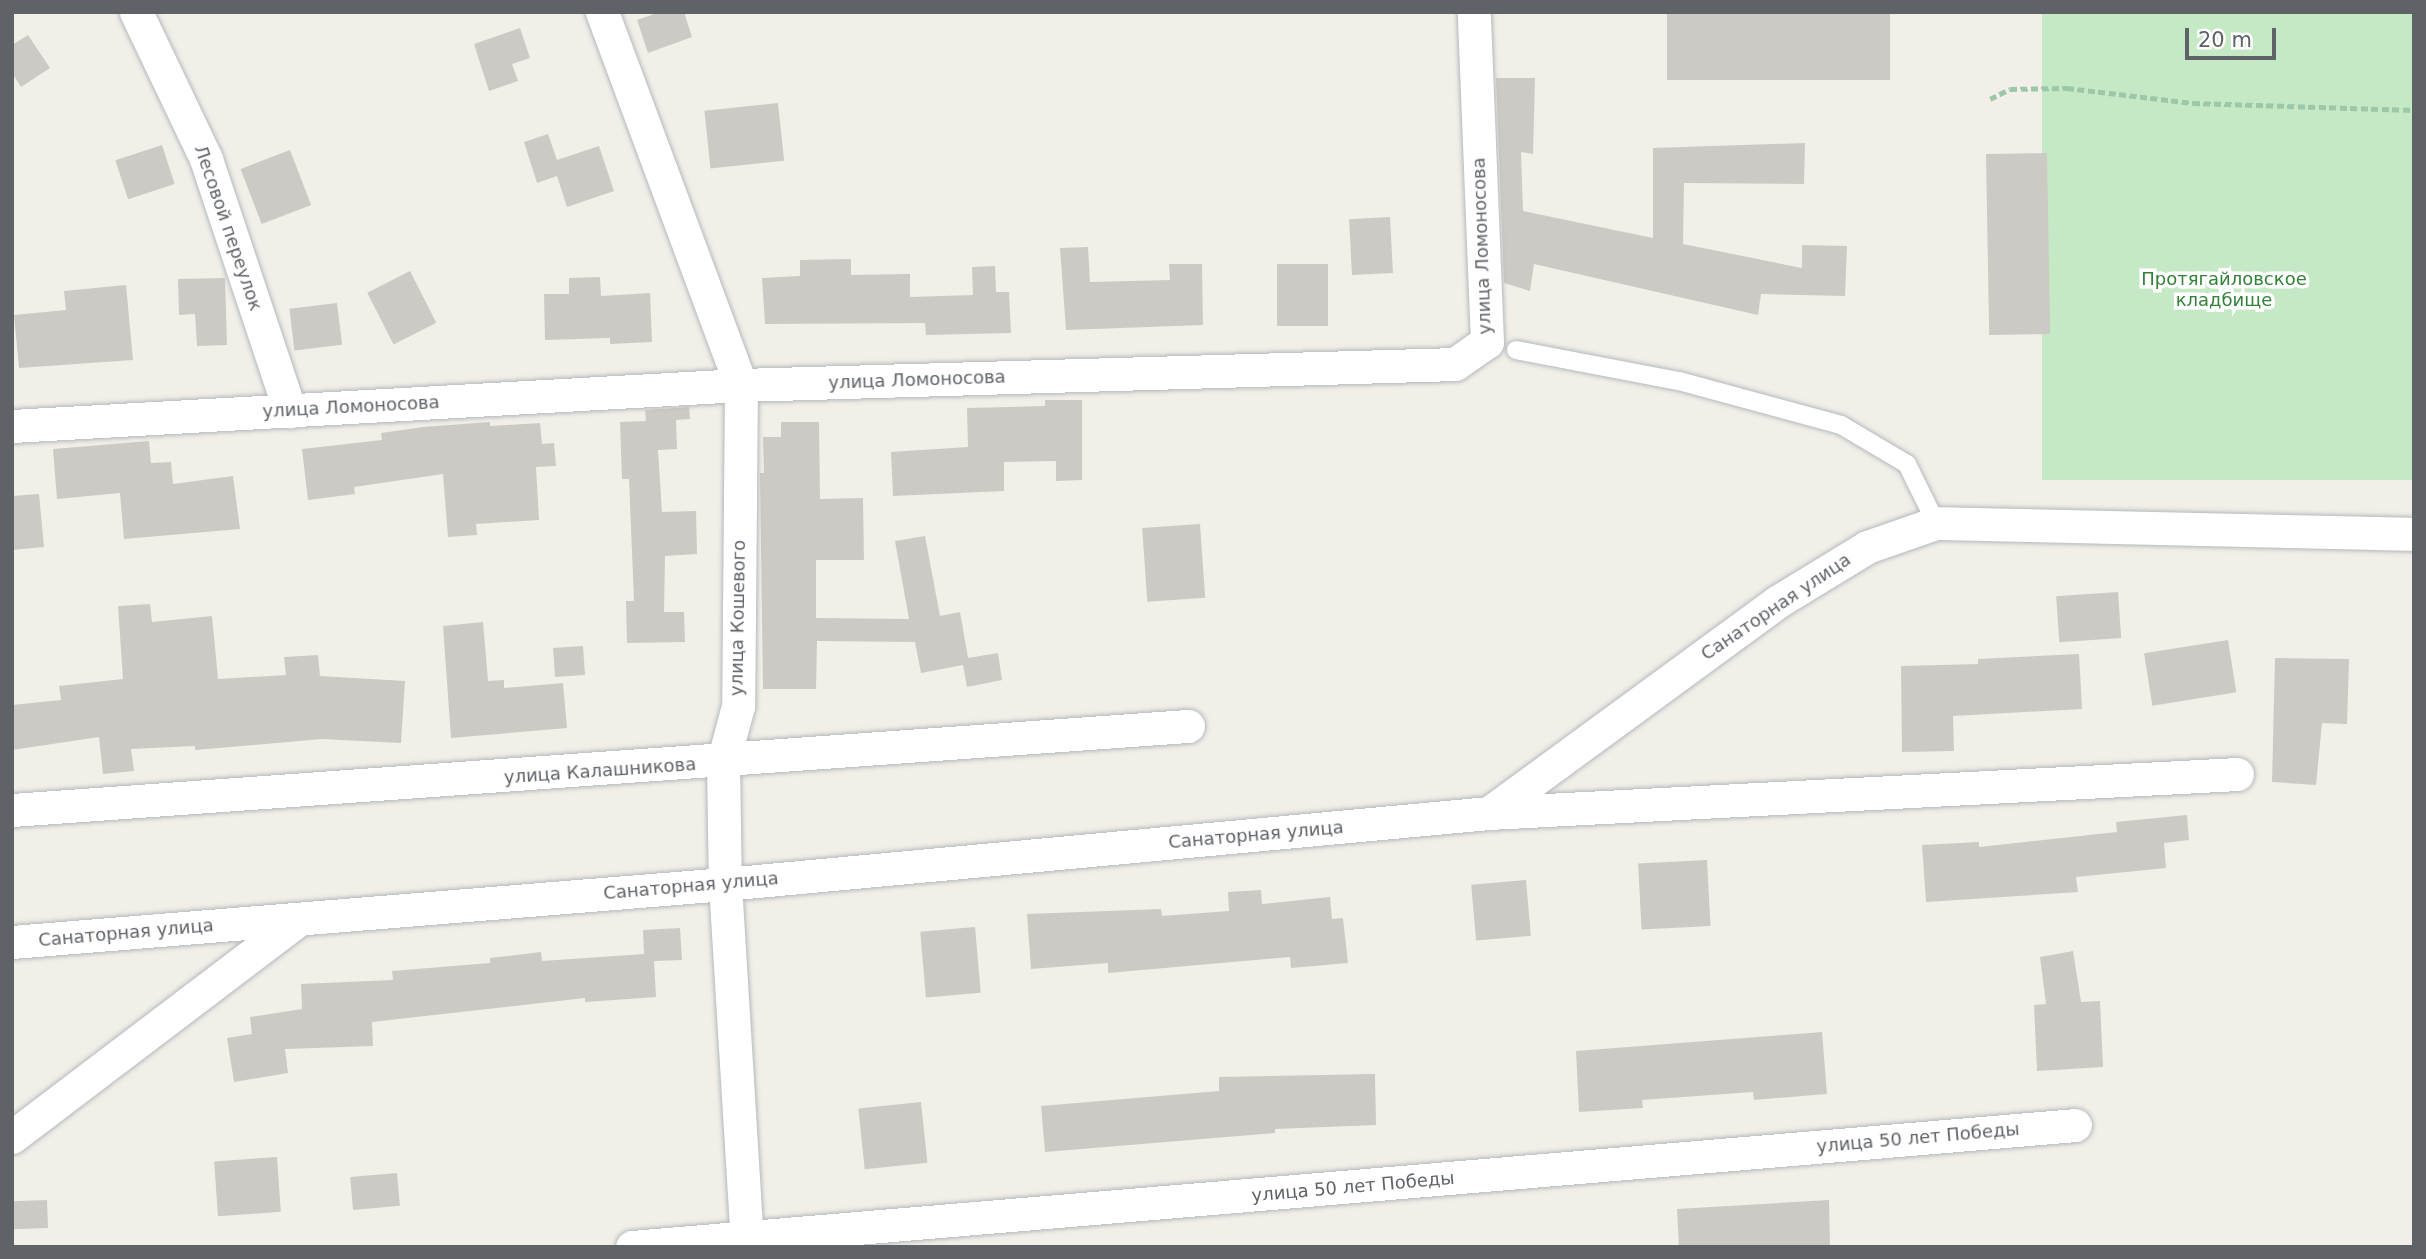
<!DOCTYPE html>
<html>
<head>
<meta charset="utf-8">
<style>
	body { margin:0 }
	#map { position:relative; width:2426px; height:1259px; overflow:hidden; background:#f1efe8; font-family:"DejaVu Sans",sans-serif }
	div>[style] { position:absolute }
	.green>* { inset:0; background:#c5e8c5; transform-origin:0 0 }
	.building>* { inset:0; background:#cccac5; transform-origin:0 0 }
	.path>* { height:4.5px; margin-top:-2.25px; transform-origin:0; background:repeating-linear-gradient(90deg,#9cc7a9 0 7px,transparent 0 10.5px) }
	.roads { filter:drop-shadow(0 0 2px #b5b8bc) drop-shadow(0 0 2px #b5b8bc) }
	.service>* { height:18px; margin:-9px; padding:0 9px; transform-origin:9px; border-radius:9px; background:#fff }
	.minor>* { height:33px; margin:-16.5px; padding:0 16.5px; transform-origin:16.5px; border-radius:16.5px; background:#fff }
	span { translate:-50% -50%; white-space:nowrap; text-align:center; line-height:1.15; -webkit-text-stroke:7px #fff; paint-order:stroke }
	.street-label { font-size:18px; color:#5f6368 }
	.park-label { font-size:18px; color:#348238 }
	.frame { position:absolute; inset:0; border:14px solid #5f6368; pointer-events:none }
	.scale { position:absolute; left:2185px; top:28px; width:91px; height:32px; box-sizing:border-box; border:4px solid #5f6368; border-top:0; padding-left:9px; font-size:21px; line-height:24px; white-space:nowrap; color:#5f6368; -webkit-text-stroke:5px #fff; paint-order:stroke }
</style>
</head>
<body>
<div id="map">
	<div class="green">
		<i style="left:2042px;top:12px;width:372px;height:468px"></i>
	</div>
	<div class="building">
		<i style="clip-path:polygon(660px 12px,684px 12px,692px 37px,648px 53px,637px 20px)"></i>
		<i style="left:1667px;top:14px;width:223px;height:66px"></i>
		<i style="clip-path:polygon(520px 28px,530px 58px,512px 64px,518px 81px,489px 91px,474px 44px)"></i>
		<i style="clip-path:polygon(28px 35px,50px 68px,21px 87px,12px 73px,12px 45px)"></i>
		<i style="clip-path:polygon(1496px 78px,1535px 78px,1533px 154px,1521px 152px,1523px 211px,1653px 238px,1653px 148px,1805px 143px,1804px 184px,1684px 183px,1683px 244px,1802px 268px,1802px 245px,1847px 246px,1845px 296px,1761px 294px,1758px 315px,1534px 264px,1530px 291px,1504px 283px)"></i>
		<i style="left:778px;top:103px;width:58px;height:74px;rotate:84deg"></i>
		<i style="clip-path:polygon(548px 134px,557px 160px,599px 146px,614px 191px,567px 207px,557px 176px,537px 183px,524px 142px)"></i>
		<i style="left:162px;top:145px;width:41px;height:49px;rotate:72deg"></i>
		<i style="left:290px;top:150px;width:59px;height:53px;rotate:69deg"></i>
		<i style="left:2047px;top:153px;width:181px;height:61px;rotate:89deg"></i>
		<i style="left:1390px;top:217px;width:56px;height:41px;rotate:87deg"></i>
		<i style="clip-path:polygon(1088px 247px,1090px 282px,1170px 280px,1169px 264px,1202px 264px,1203px 325px,1066px 330px,1060px 248px)"></i>
		<i style="clip-path:polygon(851px 259px,851px 275px,910px 274px,910px 297px,973px 295px,972px 267px,995px 266px,996px 292px,1009px 292px,1011px 333px,926px 335px,925px 323px,765px 324px,762px 278px,800px 276px,800px 260px)"></i>
		<i style="left:1277px;top:264px;width:51px;height:62px"></i>
		<i style="left:410px;top:271px;width:58px;height:48px;rotate:63deg"></i>
		<i style="clip-path:polygon(600px 277px,601px 296px,650px 293px,652px 342px,610px 344px,610px 338px,545px 340px,544px 294px,569px 294px,569px 278px)"></i>
		<i style="clip-path:polygon(225px 278px,227px 345px,197px 346px,195px 314px,179px 315px,178px 279px)"></i>
		<i style="clip-path:polygon(126px 285px,133px 360px,19px 368px,14px 315px,66px 310px,64px 291px)"></i>
		<i style="left:337px;top:303px;width:42px;height:48px;rotate:83deg"></i>
		<i style="clip-path:polygon(1045px 400px,1082px 400px,1082px 480px,1056px 481px,1056px 461px,1004px 462px,1004px 491px,893px 496px,891px 452px,968px 447px,967px 408px,1045px 406px)"></i>
		<i style="clip-path:polygon(689px 407px,690px 419px,676px 420px,677px 449px,658px 450px,662px 512px,696px 511px,697px 554px,665px 556px,664px 612px,684px 612px,685px 642px,627px 643px,626px 601px,634px 601px,629px 479px,622px 479px,620px 422px,646px 421px,645px 410px)"></i>
		<i style="clip-path:polygon(490px 422px,490px 426px,540px 423px,542px 444px,554px 443px,556px 466px,536px 467px,539px 520px,476px 524px,477px 535px,448px 537px,443px 474px,354px 487px,355px 494px,308px 500px,302px 449px,382px 440px,381px 433px,423px 427px)"></i>
		<i style="clip-path:polygon(781px 422px,819px 422px,820px 499px,863px 498px,864px 560px,816px 560px,816px 618px,909px 619px,895px 541px,925px 536px,940px 616px,960px 612px,968px 658px,998px 653px,1002px 680px,967px 687px,963px 665px,921px 673px,915px 642px,817px 641px,816px 689px,763px 689px,760px 473px,764px 473px,763px 437px,781px 437px)"></i>
		<i style="clip-path:polygon(149px 441px,151px 463px,171px 462px,173px 484px,233px 476px,240px 529px,124px 539px,120px 493px,57px 499px,53px 449px)"></i>
		<i style="clip-path:polygon(39px 494px,44px 547px,12px 550px,12px 496px)"></i>
		<i style="left:1200px;top:524px;width:74px;height:58px;rotate:86deg"></i>
		<i style="left:2118px;top:592px;width:46px;height:62px;rotate:86deg"></i>
		<i style="clip-path:polygon(150px 604px,152px 622px,212px 616px,218px 679px,286px 675px,284px 657px,318px 655px,320px 676px,405px 681px,401px 743px,322px 739px,195px 750px,195px 746px,131px 749px,134px 771px,103px 774px,99px 737px,12px 750px,12px 705px,61px 700px,59px 686px,123px 679px,118px 606px)"></i>
		<i style="clip-path:polygon(483px 622px,488px 681px,504px 680px,504px 688px,563px 683px,567px 728px,451px 738px,443px 626px)"></i>
		<i style="left:2228px;top:640px;width:53px;height:85px;rotate:81deg"></i>
		<i style="left:583px;top:646px;width:29px;height:30px;rotate:86deg"></i>
		<i style="clip-path:polygon(2079px 654px,2082px 709px,1953px 716px,1954px 751px,1902px 752px,1901px 666px,1978px 664px,1978px 659px)"></i>
		<i style="clip-path:polygon(2275px 658px,2349px 659px,2347px 724px,2322px 723px,2316px 785px,2272px 782px)"></i>
		<i style="clip-path:polygon(2187px 815px,2189px 840px,2164px 843px,2166px 868px,2076px 877px,2078px 892px,1926px 902px,1922px 845px,1979px 842px,1979px 847px,2117px 832px,2116px 822px)"></i>
		<i style="left:1707px;top:860px;width:66px;height:69px;rotate:87deg"></i>
		<i style="left:1526px;top:880px;width:56px;height:55px;rotate:85deg"></i>
		<i style="clip-path:polygon(1261px 890px,1262px 904px,1330px 897px,1332px 919px,1343px 918px,1348px 963px,1291px 968px,1290px 957px,1108px 973px,1108px 963px,1031px 969px,1027px 914px,1161px 909px,1162px 916px,1229px 911px,1228px 892px)"></i>
		<i style="left:975px;top:927px;width:66px;height:55px;rotate:85deg"></i>
		<i style="clip-path:polygon(680px 928px,682px 960px,654px 961px,656px 997px,585px 1002px,585px 998px,372px 1022px,373px 1046px,285px 1049px,288px 1073px,234px 1082px,227px 1038px,252px 1034px,250px 1017px,302px 1009px,301px 984px,393px 980px,392px 971px,490px 963px,490px 958px,541px 952px,542px 961px,644px 954px,643px 930px)"></i>
		<i style="clip-path:polygon(2073px 951px,2081px 1002px,2100px 1001px,2103px 1067px,2037px 1071px,2034px 1005px,2046px 1004px,2040px 957px)"></i>
		<i style="clip-path:polygon(1822px 1032px,1827px 1094px,1754px 1100px,1753px 1092px,1642px 1100px,1643px 1108px,1579px 1112px,1576px 1051px)"></i>
		<i style="clip-path:polygon(1375px 1074px,1376px 1125px,1275px 1129px,1275px 1133px,1045px 1152px,1041px 1106px,1219px 1091px,1219px 1077px)"></i>
		<i style="left:921px;top:1102px;width:61px;height:63px;rotate:84deg"></i>
		<i style="left:277px;top:1157px;width:55px;height:63px;rotate:86deg"></i>
		<i style="left:397px;top:1173px;width:33px;height:47px;rotate:85deg"></i>
		<i style="left:47px;top:1200px;width:28px;height:35px;rotate:88deg"></i>
		<i style="clip-path:polygon(1829px 1200px,1830px 1247px,1679px 1247px,1677px 1209px)"></i>
	</div>
	<div class="path">
		<i style="left:1990px;top:99px;width:22px;rotate:-27deg"></i>
		<i style="left:2010px;top:89px;width:57px;rotate:-1deg"></i>
		<i style="left:2067px;top:88px;width:127px;rotate:6.8deg"></i>
		<i style="left:2193px;top:103px;width:221px;rotate:1.8deg"></i>
	</div>
	<div class="roads">
		<div class="service">
			<i style="left:1516px;top:350px;width:166px;rotate:10.8deg"></i>
			<i style="left:1679px;top:381px;width:168px;rotate:15.2deg"></i>
			<i style="left:1841px;top:425px;width:77px;rotate:30.6deg"></i>
			<i style="left:1907px;top:464px;width:66px;rotate:63.8deg"></i>
		</div>
		<div class="minor">
			<i style="left:136px;top:12px;width:163px;rotate:64.5deg"></i>
			<i style="left:206px;top:159px;width:266px;rotate:71.6deg"></i>
			<i style="left:602px;top:12px;width:398px;rotate:69.6deg"></i>
			<i style="left:741px;top:385px;width:321px;rotate:90.5deg"></i>
			<i style="left:738px;top:706px;width:58px;rotate:105deg"></i>
			<i style="left:723px;top:762px;width:122px;rotate:89.1deg"></i>
			<i style="left:725px;top:884px;width:364px;rotate:86.5deg"></i>
			<i style="left:12px;top:426px;width:730px;rotate:-3.22deg"></i>
			<i style="left:741px;top:385px;width:714px;rotate:-1.68deg"></i>
			<i style="left:1455px;top:364px;width:39px;rotate:-35deg"></i>
			<i style="left:1487px;top:342px;width:330px;rotate:-92.3deg"></i>
			<i style="left:12px;top:810px;width:1179px;rotate:-4.09deg"></i>
			<i style="left:1489px;top:813px;width:357px;rotate:-36.2deg"></i>
			<i style="left:1777px;top:602px;width:105px;rotate:-31.4deg"></i>
			<i style="left:1867px;top:547px;width:73px;rotate:-19.2deg"></i>
			<i style="left:1936px;top:523px;width:478px;rotate:1.3deg"></i>
			<i style="left:12px;top:942px;width:715px;rotate:-4.65deg"></i>
			<i style="left:725px;top:884px;width:767px;rotate:-5.31deg"></i>
			<i style="left:1489px;top:813px;width:749px;rotate:-2.98deg"></i>
			<i style="left:12px;top:1137px;width:360px;rotate:-37.2deg"></i>
			<i style="left:632px;top:1247px;width:1448px;rotate:-4.83deg"></i>
		</div>
	</div>
	<div class="street-label">
		<span style="left:228px;top:228px;rotate:71deg">Лесовой переулок</span>
		<span style="left:1482px;top:246px;rotate:-92deg">улица Ломоносова</span>
		<span style="left:917px;top:380px;rotate:-2deg">улица Ломоносова</span>
		<span style="left:351px;top:407px;rotate:-3deg">улица Ломоносова</span>
		<span style="left:1776px;top:607px;rotate:-34deg">Санаторная улица</span>
		<span style="left:738px;top:618px;rotate:-89deg">улица Кошевого</span>
		<span style="left:600px;top:771px;rotate:-4deg">улица Калашникова</span>
		<span style="left:1256px;top:835px;rotate:-5deg">Санаторная улица</span>
		<span style="left:691px;top:886px;rotate:-5deg">Санаторная улица</span>
		<span style="left:126px;top:933px;rotate:-5deg">Санаторная улица</span>
		<span style="left:1918px;top:1138px;rotate:-5deg">улица 50 лет Победы</span>
		<span style="left:1353px;top:1187px;rotate:-5deg">улица 50 лет Победы</span>
	</div>
	<div class="park-label">
		<span style="left:2224px;top:290px">Протягайловское<br>кладбище</span>
	</div>
	<div class="frame"></div>
	<div class="scale">20 m</div>
</div>
</body>
</html>
